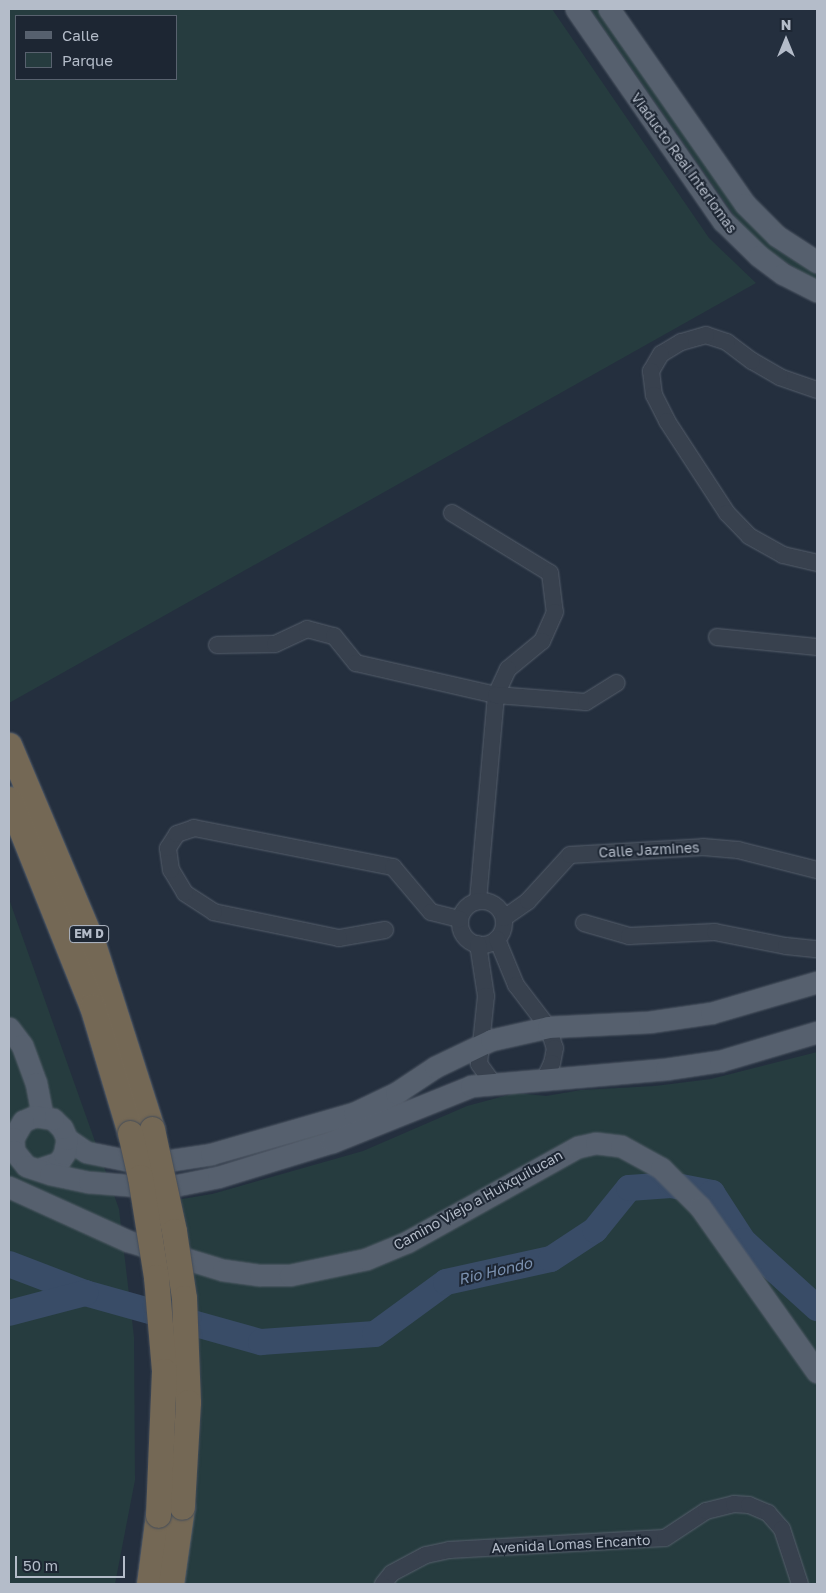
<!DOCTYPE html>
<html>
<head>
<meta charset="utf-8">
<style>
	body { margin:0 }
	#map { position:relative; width:826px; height:1593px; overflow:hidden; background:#242f3e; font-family:"Golos Text",sans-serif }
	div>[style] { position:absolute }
	.green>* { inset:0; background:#263c3f }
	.river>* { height:26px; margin:-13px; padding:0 13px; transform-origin:13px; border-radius:13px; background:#394c67 }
	.roads { filter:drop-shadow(0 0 1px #565f6c) drop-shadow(0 0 1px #565f6c) }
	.minor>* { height:16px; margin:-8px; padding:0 8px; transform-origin:8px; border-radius:8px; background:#38414e }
	.minor>.ring { margin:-8px; padding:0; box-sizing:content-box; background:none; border:16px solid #38414e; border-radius:50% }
	.major>* { height:21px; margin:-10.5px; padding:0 10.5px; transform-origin:10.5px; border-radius:10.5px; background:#56606e }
	.highway>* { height:25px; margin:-12.5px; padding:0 12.5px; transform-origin:12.5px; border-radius:12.5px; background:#746855 }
	.bridges { filter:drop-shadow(0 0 1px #434c59) drop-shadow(0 0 1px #434c59) }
	.highway-bridge>* { height:25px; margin:-12.5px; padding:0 12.5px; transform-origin:12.5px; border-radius:12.5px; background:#746855 }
	span { translate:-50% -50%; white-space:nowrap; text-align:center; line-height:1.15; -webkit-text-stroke:4px #1d2633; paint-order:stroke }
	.shield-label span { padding:1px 4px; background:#1d2633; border:1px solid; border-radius:4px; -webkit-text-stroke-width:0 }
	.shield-label { font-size:12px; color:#b4bcc9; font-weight:700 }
	.street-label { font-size:14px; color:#b4bcc9 }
	.water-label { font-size:15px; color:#7c92b1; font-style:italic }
	.frame { position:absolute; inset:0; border:10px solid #b4bcc9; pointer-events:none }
	.legend { position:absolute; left:15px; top:15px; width:162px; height:65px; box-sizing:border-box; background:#1d2633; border:1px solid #59626f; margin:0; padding:6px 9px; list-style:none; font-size:15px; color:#b4bcc9 }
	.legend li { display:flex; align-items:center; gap:10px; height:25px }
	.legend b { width:25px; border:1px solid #59626f }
	.north { position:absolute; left:761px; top:15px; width:50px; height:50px; -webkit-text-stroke:4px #1d2633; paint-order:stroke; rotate:0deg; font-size:14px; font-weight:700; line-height:20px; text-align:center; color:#b4bcc9 }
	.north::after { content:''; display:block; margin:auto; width:18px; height:22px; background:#b4bcc9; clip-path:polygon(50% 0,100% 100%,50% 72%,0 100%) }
	.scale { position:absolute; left:15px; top:1556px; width:110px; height:22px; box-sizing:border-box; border:2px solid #b4bcc9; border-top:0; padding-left:6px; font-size:15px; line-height:18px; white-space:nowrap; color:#b4bcc9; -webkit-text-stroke:4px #1d2633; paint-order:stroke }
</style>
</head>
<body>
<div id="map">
	<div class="green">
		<i style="clip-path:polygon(evenodd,9px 9px,552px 9px,709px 238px,756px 283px,9px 703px,9px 9px,176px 16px,176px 79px,16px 79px,16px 16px,176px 16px)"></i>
		<i style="clip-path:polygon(590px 9px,597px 9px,739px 213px,772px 246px,817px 275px,817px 282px,768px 251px,735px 217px)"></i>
		<i style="clip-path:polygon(9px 899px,119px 1209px,134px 1337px,135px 1480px,115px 1584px,9px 1584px)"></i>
		<i style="clip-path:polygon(817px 1052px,817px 1584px,181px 1584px,176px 1200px,212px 1194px,363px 1151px,467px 1106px,516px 1093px,546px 1096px,581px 1090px,655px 1086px,711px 1079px)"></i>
	</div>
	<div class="river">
		<i style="left:9px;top:1264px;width:81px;rotate:20.9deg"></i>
		<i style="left:85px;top:1293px;width:183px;rotate:15.6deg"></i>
		<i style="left:261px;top:1342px;width:114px;rotate:-4deg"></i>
		<i style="left:375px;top:1334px;width:88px;rotate:-36.2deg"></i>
		<i style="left:446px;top:1282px;width:107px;rotate:-12.4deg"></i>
		<i style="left:551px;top:1259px;width:53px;rotate:-33.4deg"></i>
		<i style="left:595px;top:1230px;width:54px;rotate:-51deg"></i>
		<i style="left:629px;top:1188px;width:42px;rotate:-4.1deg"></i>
		<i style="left:671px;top:1185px;width:42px;rotate:11deg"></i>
		<i style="left:712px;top:1193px;width:57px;rotate:57.1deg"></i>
		<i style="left:743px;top:1241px;width:100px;rotate:42.2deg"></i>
		<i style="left:9px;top:1313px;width:79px;rotate:-14.7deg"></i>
	</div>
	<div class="roads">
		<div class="minor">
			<i style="left:817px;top:390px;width:39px;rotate:-161deg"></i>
			<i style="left:780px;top:377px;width:32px;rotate:-150deg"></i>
			<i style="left:752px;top:361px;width:31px;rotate:-143deg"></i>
			<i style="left:727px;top:342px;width:22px;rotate:-162deg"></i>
			<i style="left:706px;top:335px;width:26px;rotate:164deg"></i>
			<i style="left:681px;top:342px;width:23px;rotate:149deg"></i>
			<i style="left:661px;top:354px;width:20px;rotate:120deg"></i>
			<i style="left:651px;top:371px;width:24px;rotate:83deg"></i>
			<i style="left:654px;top:395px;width:29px;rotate:63deg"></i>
			<i style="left:667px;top:421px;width:110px;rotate:56.9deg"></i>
			<i style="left:727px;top:513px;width:32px;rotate:46deg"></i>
			<i style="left:749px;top:536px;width:39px;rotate:29deg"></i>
			<i style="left:783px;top:555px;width:35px;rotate:13deg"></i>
			<i style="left:452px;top:513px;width:115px;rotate:31.5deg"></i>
			<i style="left:550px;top:573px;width:39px;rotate:83deg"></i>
			<i style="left:555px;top:612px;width:32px;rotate:114deg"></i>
			<i style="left:542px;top:641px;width:44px;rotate:140.5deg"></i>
			<i style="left:508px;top:669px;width:29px;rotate:115deg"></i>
			<i style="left:496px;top:695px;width:207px;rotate:95deg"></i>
			<i style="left:717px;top:637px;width:100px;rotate:5.7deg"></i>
			<i style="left:217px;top:645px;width:58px;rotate:-1deg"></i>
			<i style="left:275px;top:644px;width:35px;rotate:-25deg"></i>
			<i style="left:307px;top:629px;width:28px;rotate:15deg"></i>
			<i style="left:334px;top:636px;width:35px;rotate:51deg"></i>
			<i style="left:356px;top:663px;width:144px;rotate:12.9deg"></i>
			<i style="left:496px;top:695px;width:90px;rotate:4.4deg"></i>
			<i style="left:586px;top:702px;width:36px;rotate:-32deg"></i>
			<i class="ring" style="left:460px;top:901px;width:28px;height:28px"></i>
			<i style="left:504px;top:918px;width:29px;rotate:-35deg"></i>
			<i style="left:528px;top:901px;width:62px;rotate:-47.6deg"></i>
			<i style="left:570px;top:855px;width:133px;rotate:-3.4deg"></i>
			<i style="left:703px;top:847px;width:35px;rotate:5deg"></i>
			<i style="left:738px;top:850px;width:81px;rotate:14.2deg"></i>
			<i style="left:584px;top:923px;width:47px;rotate:16.1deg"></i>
			<i style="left:629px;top:936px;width:86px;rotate:-2.7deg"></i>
			<i style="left:715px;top:932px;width:72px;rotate:11.2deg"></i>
			<i style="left:786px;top:946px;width:31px;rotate:6deg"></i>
			<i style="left:385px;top:930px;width:47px;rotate:170.1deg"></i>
			<i style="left:339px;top:938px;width:128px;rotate:-168.3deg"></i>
			<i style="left:214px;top:912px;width:35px;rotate:-147deg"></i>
			<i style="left:185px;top:893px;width:27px;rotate:-121deg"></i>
			<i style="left:171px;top:870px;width:22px;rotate:-98deg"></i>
			<i style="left:168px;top:848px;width:17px;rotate:-57deg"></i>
			<i style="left:177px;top:834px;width:18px;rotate:-19deg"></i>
			<i style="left:194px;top:828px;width:203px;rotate:11.1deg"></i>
			<i style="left:393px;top:867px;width:59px;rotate:49.8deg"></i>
			<i style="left:431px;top:912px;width:30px;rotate:14deg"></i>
			<i style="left:497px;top:939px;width:50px;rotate:67.6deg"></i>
			<i style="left:516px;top:985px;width:53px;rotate:52.7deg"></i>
			<i style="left:548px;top:1027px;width:22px;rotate:72deg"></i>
			<i style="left:555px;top:1048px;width:15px;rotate:101deg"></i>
			<i style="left:552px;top:1063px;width:17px;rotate:115deg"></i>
			<i style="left:478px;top:944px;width:53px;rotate:81.3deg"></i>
			<i style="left:486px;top:996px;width:68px;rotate:95.9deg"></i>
			<i style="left:479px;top:1064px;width:22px;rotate:54deg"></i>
			<i style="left:383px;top:1584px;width:14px;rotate:-51deg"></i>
			<i style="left:392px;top:1573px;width:38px;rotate:-28deg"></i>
			<i style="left:426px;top:1555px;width:24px;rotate:-12deg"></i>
			<i style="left:449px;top:1550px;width:216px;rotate:-3.2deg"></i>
			<i style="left:665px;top:1538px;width:49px;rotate:-33.4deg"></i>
			<i style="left:706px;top:1511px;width:29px;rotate:-14deg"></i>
			<i style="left:734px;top:1504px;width:15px;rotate:4deg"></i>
			<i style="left:749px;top:1505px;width:21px;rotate:23deg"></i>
			<i style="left:768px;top:1513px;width:21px;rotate:49deg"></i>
			<i style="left:782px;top:1529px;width:58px;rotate:71.9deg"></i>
		</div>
		<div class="major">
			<i style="left:576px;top:9px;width:258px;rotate:55.3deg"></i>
			<i style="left:723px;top:221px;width:50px;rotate:44.2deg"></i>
			<i style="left:759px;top:256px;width:30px;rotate:37deg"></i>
			<i style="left:783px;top:274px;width:38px;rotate:27deg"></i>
			<i style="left:609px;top:9px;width:238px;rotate:55.1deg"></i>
			<i style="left:745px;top:204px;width:45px;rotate:45deg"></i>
			<i style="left:777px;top:236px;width:48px;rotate:33deg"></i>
			<i style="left:9px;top:1028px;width:21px;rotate:53deg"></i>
			<i style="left:22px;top:1045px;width:40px;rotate:69.8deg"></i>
			<i style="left:36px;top:1083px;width:33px;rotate:79deg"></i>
			<i style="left:67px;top:1139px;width:23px;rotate:34deg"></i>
			<i style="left:86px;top:1152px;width:61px;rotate:11.3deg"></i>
			<i style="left:146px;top:1164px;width:66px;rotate:-8.7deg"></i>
			<i style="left:211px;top:1154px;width:149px;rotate:-16deg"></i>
			<i style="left:354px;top:1113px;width:47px;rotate:-25.5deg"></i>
			<i style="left:396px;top:1093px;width:47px;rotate:-33.7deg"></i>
			<i style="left:435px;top:1067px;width:62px;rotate:-25.7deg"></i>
			<i style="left:491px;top:1040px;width:58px;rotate:-12.8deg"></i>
			<i style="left:548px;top:1027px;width:101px;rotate:-2.8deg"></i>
			<i style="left:649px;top:1022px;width:63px;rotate:-8.3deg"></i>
			<i style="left:711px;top:1013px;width:110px;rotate:-16.3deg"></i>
			<i style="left:39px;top:1169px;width:20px;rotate:-18deg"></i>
			<i style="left:58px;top:1163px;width:11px;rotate:-56deg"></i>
			<i style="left:64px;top:1154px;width:15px;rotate:-79deg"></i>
			<i style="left:67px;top:1139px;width:12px;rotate:-114deg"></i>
			<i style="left:62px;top:1128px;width:13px;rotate:-135deg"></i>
			<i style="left:53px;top:1119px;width:18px;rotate:-171deg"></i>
			<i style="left:35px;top:1116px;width:13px;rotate:157deg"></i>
			<i style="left:23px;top:1121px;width:20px;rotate:120deg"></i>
			<i style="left:13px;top:1138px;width:13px;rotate:86deg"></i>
			<i style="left:14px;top:1151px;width:19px;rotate:51deg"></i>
			<i style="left:26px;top:1166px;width:25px;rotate:18deg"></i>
			<i style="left:50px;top:1174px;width:40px;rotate:12deg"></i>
			<i style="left:89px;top:1182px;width:74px;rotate:4.6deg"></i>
			<i style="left:163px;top:1188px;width:56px;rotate:-11.3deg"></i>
			<i style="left:218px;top:1177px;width:119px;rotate:-17.1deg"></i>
			<i style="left:332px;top:1142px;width:150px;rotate:-21.9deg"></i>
			<i style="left:471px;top:1086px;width:196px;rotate:-5deg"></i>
			<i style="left:666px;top:1069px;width:55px;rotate:-8.4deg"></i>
			<i style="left:720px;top:1061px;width:101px;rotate:-16.6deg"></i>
			<i style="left:9px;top:1187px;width:131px;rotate:24.4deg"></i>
			<i style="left:128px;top:1241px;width:99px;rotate:17deg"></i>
			<i style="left:223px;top:1270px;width:37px;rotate:8deg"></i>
			<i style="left:260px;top:1275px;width:30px"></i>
			<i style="left:290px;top:1275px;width:78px;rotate:-11.9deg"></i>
			<i style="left:366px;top:1259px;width:44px;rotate:-22.5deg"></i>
			<i style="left:407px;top:1242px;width:196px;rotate:-29.1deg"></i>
			<i style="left:578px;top:1147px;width:18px;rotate:-13deg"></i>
			<i style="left:596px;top:1143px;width:25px;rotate:7deg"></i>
			<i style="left:621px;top:1146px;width:46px;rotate:28.8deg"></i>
			<i style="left:661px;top:1168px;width:55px;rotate:45deg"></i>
			<i style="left:700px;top:1207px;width:202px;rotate:54.7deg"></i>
		</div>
		<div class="highway">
			<i style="left:9px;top:745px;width:216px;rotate:67.1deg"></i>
			<i style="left:93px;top:944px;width:194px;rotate:72.3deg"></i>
			<i style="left:9px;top:799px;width:223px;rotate:68.2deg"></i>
			<i style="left:92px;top:1006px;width:133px;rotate:73.3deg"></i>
			<i style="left:149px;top:1584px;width:70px;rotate:-82.6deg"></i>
			<i style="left:171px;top:1584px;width:78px;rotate:-81.9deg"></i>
		</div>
	</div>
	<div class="bridges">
		<div class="highway-bridge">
			<i style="left:152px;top:1129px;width:104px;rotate:77.8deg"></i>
			<i style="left:174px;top:1231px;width:68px;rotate:81.5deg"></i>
			<i style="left:184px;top:1298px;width:104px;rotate:87.8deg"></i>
			<i style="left:188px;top:1402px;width:105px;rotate:93.3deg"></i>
			<i style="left:130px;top:1133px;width:45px;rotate:77.2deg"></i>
			<i style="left:140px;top:1177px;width:101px;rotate:80.9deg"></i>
			<i style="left:156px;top:1277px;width:94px;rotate:85.1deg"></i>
			<i style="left:164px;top:1371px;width:144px;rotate:92.4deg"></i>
		</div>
	</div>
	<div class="shield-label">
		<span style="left:89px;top:934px">EM D</span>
	</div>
	<div class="street-label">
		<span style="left:684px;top:163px;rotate:54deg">Viaducto Real Interlomas</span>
		<span style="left:649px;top:850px;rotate:-3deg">Calle Jazmines</span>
		<span style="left:478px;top:1200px;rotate:-29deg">Camino Viejo a Huixquilucan</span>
		<span style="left:571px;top:1544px;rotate:-3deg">Avenida Lomas Encanto</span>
	</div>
	<div class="water-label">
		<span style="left:495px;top:1271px;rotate:-13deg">Rio Hondo</span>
	</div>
	<div class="frame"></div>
	<ul class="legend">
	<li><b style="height:6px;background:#56606e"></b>Calle</li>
	<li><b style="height:14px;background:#263c3f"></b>Parque</li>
	</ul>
	<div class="north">N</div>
	<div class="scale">50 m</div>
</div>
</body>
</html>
